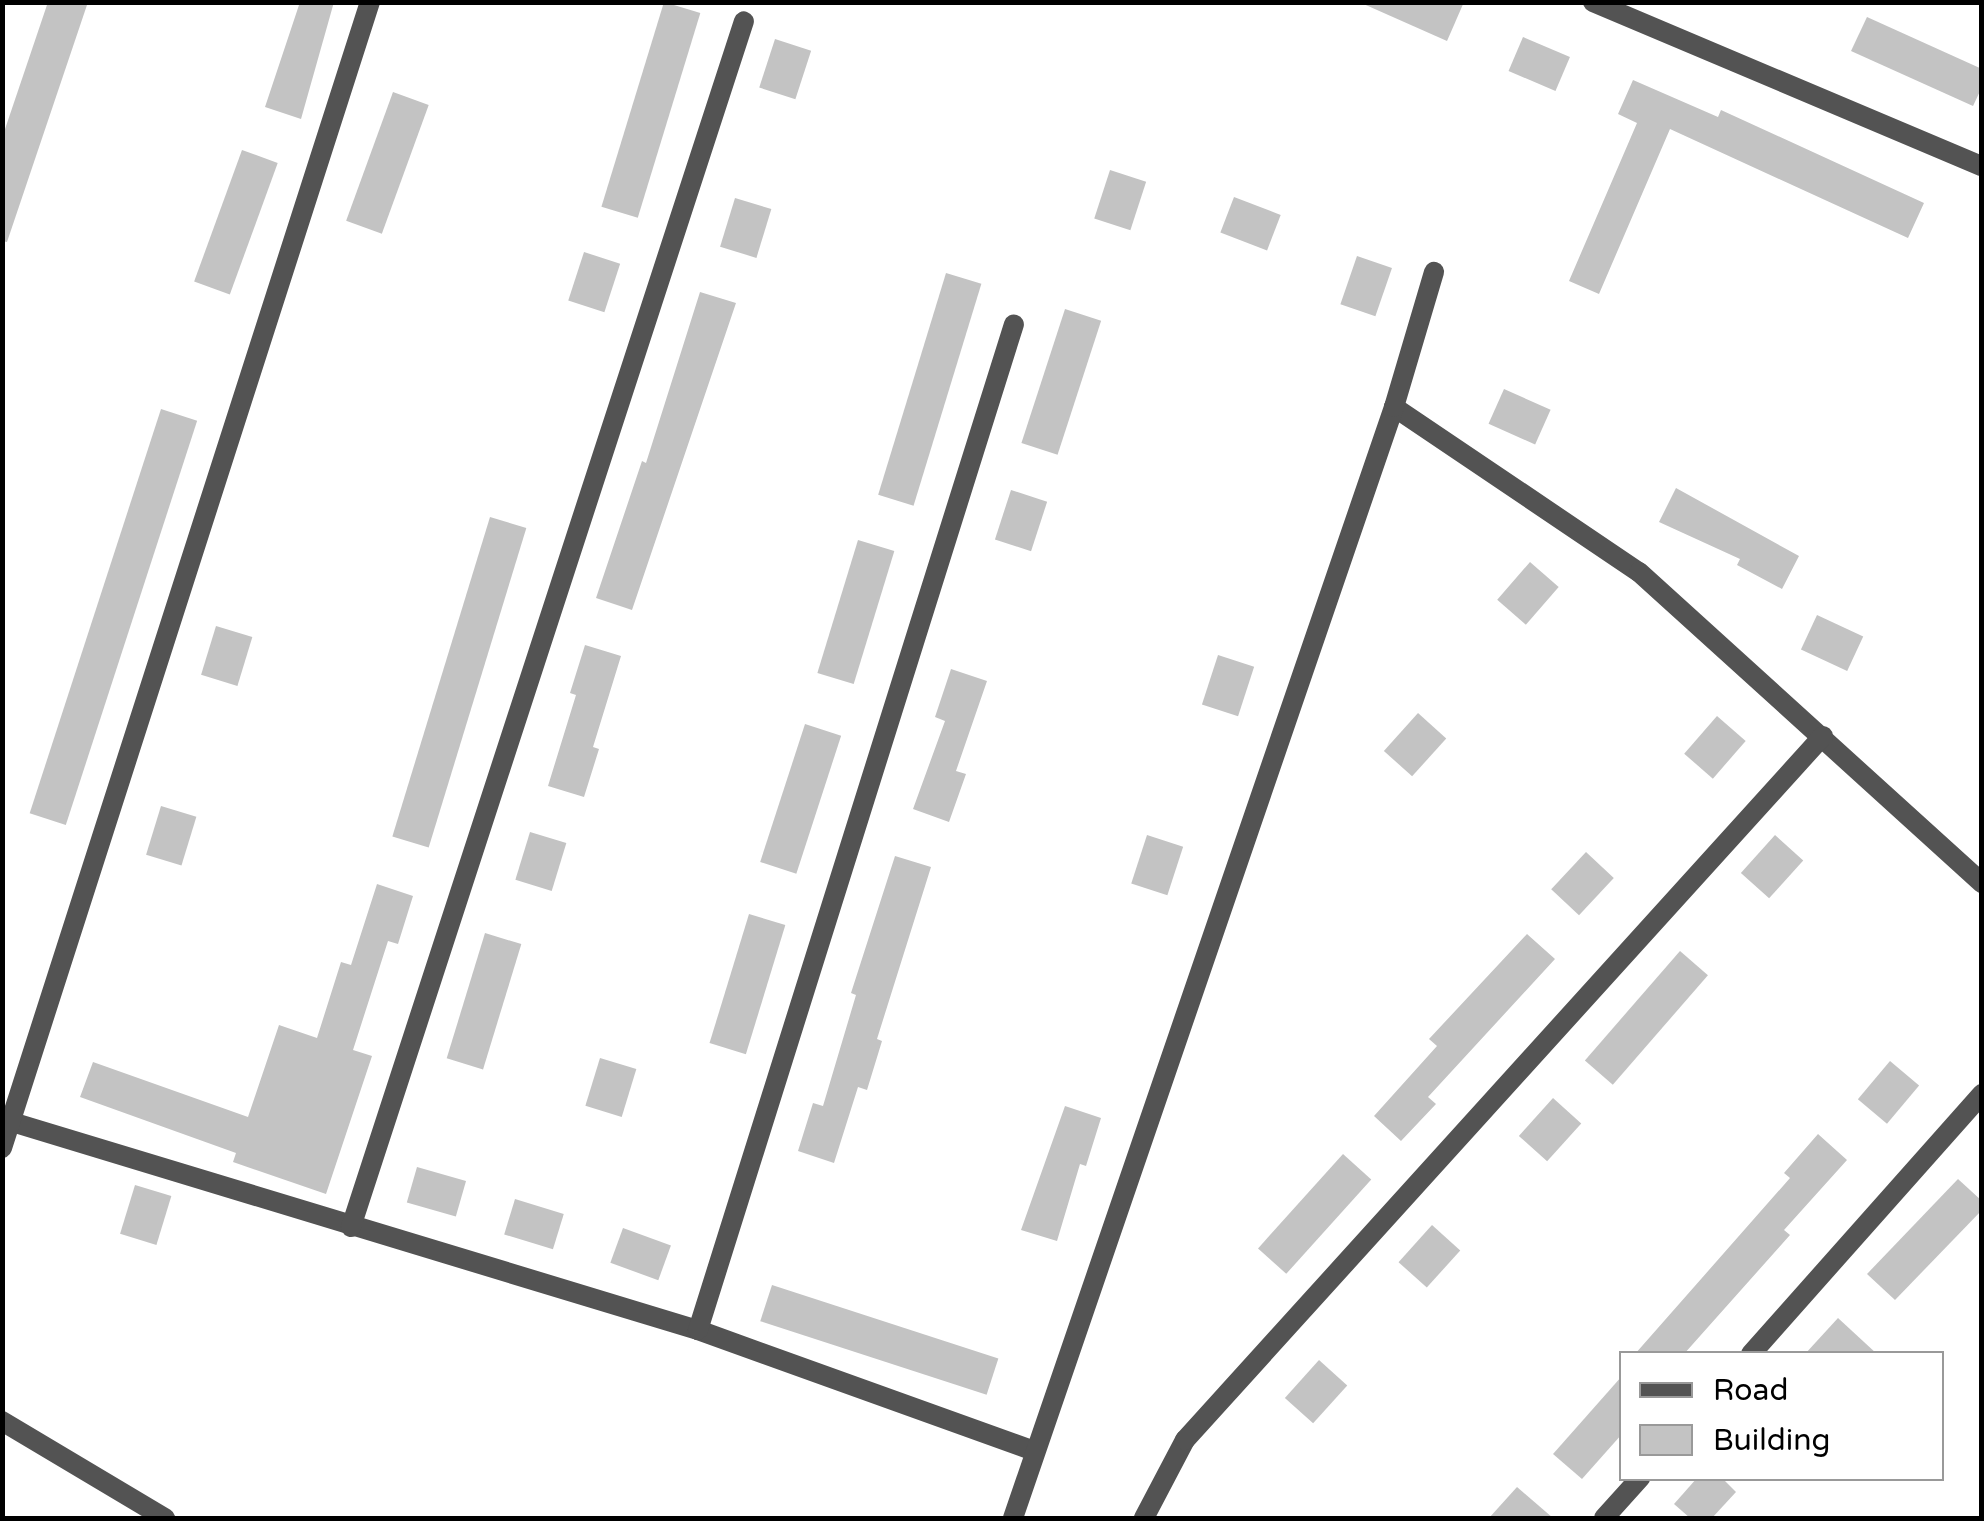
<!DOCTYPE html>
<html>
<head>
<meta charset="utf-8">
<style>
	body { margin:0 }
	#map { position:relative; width:1984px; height:1521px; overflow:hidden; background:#fff; font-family:"Varela Round",sans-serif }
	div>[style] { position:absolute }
	.building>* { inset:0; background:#c3c3c3; transform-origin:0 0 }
	.minor>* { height:20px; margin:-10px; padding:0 10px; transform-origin:10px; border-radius:10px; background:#535353 }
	span { translate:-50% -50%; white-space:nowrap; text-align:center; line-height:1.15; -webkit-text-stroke:8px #fff; paint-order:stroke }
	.frame { position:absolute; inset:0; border:5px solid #000; pointer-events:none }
	.legend { position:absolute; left:1619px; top:1351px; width:325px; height:130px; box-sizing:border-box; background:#fff; border:2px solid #999; margin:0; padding:12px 18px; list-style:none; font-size:30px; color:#000 }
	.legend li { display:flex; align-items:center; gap:20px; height:50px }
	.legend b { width:50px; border:2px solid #999 }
</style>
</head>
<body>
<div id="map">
	<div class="building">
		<i style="clip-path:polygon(48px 2px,88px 2px,7px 242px,2px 241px,2px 138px)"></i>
		<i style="clip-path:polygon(300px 2px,334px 2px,301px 119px,265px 107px)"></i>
		<i style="left:664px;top:2px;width:38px;height:214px;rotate:17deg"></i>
		<i style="clip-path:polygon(1359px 2px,1464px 2px,1447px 41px)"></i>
		<i style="clip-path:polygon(1867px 17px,1982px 69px,1982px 87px,1973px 106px,1851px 51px)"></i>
		<i style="left:1523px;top:37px;width:51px;height:37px;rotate:23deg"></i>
		<i style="left:775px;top:39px;width:38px;height:51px;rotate:18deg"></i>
		<i style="clip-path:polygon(1633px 80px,1718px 117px,1721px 110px,1924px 203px,1908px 238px,1670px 129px,1599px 294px,1569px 281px,1637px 123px,1618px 114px)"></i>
		<i style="left:393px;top:92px;width:38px;height:137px;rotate:20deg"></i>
		<i style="left:242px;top:150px;width:38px;height:140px;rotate:20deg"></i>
		<i style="left:1110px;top:170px;width:38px;height:51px;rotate:18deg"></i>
		<i style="left:1234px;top:197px;width:50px;height:38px;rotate:21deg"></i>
		<i style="left:735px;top:198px;width:38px;height:51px;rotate:17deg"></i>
		<i style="left:584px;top:252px;width:38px;height:51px;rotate:18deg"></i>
		<i style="left:1357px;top:256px;width:37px;height:51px;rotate:19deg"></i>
		<i style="left:946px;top:273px;width:37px;height:232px;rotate:17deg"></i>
		<i style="clip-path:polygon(700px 292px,736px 303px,632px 610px,596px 598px,642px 461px,646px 463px)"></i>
		<i style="left:1065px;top:309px;width:38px;height:141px;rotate:18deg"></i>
		<i style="left:1504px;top:389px;width:51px;height:38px;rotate:24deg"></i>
		<i style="left:161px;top:409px;width:38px;height:425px;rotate:18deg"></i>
		<i style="clip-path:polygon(1676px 488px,1799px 556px,1782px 589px,1737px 565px,1740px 559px,1659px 522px)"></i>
		<i style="left:1011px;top:490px;width:38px;height:52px;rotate:18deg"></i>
		<i style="left:490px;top:517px;width:38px;height:334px;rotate:17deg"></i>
		<i style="left:858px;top:540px;width:38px;height:139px;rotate:17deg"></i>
		<i style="left:1530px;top:562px;width:38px;height:50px;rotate:41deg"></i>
		<i style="left:1817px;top:615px;width:51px;height:38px;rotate:25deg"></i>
		<i style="left:216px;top:626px;width:38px;height:51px;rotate:17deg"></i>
		<i style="clip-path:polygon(585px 645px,621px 656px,593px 747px,599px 749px,584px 797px,548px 786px,576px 695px,570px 693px)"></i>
		<i style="left:1218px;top:655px;width:38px;height:52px;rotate:18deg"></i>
		<i style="clip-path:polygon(951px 669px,987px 681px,956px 771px,966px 774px,949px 822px,913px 809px,945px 721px,935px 717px)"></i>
		<i style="left:1418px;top:713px;width:38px;height:51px;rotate:42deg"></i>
		<i style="left:1717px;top:716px;width:38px;height:50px;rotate:41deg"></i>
		<i style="left:805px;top:724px;width:38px;height:145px;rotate:18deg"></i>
		<i style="left:161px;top:806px;width:37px;height:51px;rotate:17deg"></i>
		<i style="left:530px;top:832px;width:38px;height:50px;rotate:17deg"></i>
		<i style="left:1147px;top:835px;width:38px;height:51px;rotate:18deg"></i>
		<i style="left:1775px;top:835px;width:38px;height:51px;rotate:42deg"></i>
		<i style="left:1586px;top:852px;width:38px;height:51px;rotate:43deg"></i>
		<i style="clip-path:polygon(895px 856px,931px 867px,877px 1039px,882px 1041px,867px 1090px,858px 1087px,834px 1163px,798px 1151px,813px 1103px,823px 1106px,856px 995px,851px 993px)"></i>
		<i style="clip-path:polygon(377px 884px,413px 896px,398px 944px,388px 941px,353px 1050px,372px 1056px,326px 1194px,233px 1162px,236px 1153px,80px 1097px,93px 1062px,248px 1117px,279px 1025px,317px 1038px,341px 962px,351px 965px)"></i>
		<i style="left:749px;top:914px;width:38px;height:135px;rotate:17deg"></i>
		<i style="left:485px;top:933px;width:38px;height:131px;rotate:17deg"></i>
		<i style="clip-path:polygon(1527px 934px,1555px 959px,1428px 1097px,1436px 1104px,1401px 1141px,1374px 1116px,1437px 1046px,1429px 1039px)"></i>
		<i style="left:1680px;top:951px;width:37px;height:145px;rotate:41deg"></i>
		<i style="left:600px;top:1058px;width:38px;height:50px;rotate:17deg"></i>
		<i style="left:1890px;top:1061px;width:38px;height:50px;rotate:40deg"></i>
		<i style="left:1553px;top:1098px;width:38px;height:51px;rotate:42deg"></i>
		<i style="clip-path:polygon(1065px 1106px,1101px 1118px,1086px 1166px,1080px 1164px,1057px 1241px,1021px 1230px)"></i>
		<i style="clip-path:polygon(1818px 1134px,1847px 1160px,1784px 1230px,1790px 1235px,1684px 1354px,1635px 1354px,1790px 1178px,1784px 1173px)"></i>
		<i style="left:1343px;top:1154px;width:38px;height:127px;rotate:42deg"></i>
		<i style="left:417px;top:1167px;width:51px;height:37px;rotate:16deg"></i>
		<i style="clip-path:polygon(1958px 1179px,1982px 1201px,1982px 1210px,1895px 1300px,1867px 1274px)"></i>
		<i style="left:135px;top:1185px;width:38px;height:51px;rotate:17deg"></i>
		<i style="left:515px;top:1199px;width:51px;height:37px;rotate:17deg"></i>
		<i style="left:1432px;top:1225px;width:38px;height:50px;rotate:42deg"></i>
		<i style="left:623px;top:1228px;width:51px;height:37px;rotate:20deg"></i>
		<i style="left:772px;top:1285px;width:238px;height:38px;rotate:18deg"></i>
		<i style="clip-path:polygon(1838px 1318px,1877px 1354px,1805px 1354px)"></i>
		<i style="left:1319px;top:1360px;width:38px;height:51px;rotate:42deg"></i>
		<i style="clip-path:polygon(1622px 1376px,1622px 1434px,1582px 1479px,1553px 1454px)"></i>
		<i style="clip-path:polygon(1697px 1478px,1722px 1478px,1736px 1492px,1712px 1518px,1690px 1518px,1674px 1504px)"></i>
		<i style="clip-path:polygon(1517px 1487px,1553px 1518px,1489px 1518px)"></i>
	</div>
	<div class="minor">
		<i style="left:1593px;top:2px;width:422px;rotate:22.9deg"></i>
		<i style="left:1394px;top:407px;width:295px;rotate:34deg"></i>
		<i style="left:1639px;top:572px;width:463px;rotate:42.2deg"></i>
		<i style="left:2px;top:1119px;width:727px;rotate:16.87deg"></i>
		<i style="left:698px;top:1330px;width:358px;rotate:19.8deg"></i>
		<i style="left:2px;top:1148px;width:1204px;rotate:-72.2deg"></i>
		<i style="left:351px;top:1227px;width:1268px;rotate:-71.95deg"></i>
		<i style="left:698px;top:1330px;width:1054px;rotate:-72.56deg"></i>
		<i style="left:1751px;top:1354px;width:348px;rotate:-48.4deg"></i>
		<i style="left:2px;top:1421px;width:190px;rotate:30.8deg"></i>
		<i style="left:1013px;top:1518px;width:1175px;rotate:-71.07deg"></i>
		<i style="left:1394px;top:407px;width:141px;rotate:-73.5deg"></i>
		<i style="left:1144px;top:1518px;width:88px;rotate:-62.3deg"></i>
		<i style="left:1185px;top:1440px;width:950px;rotate:-47.82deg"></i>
		<i style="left:1604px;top:1518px;width:54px;rotate:-48deg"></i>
	</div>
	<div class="frame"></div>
	<ul class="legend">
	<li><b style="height:12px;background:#535353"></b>Road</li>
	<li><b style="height:28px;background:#c3c3c3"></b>Building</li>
	</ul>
</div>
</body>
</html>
